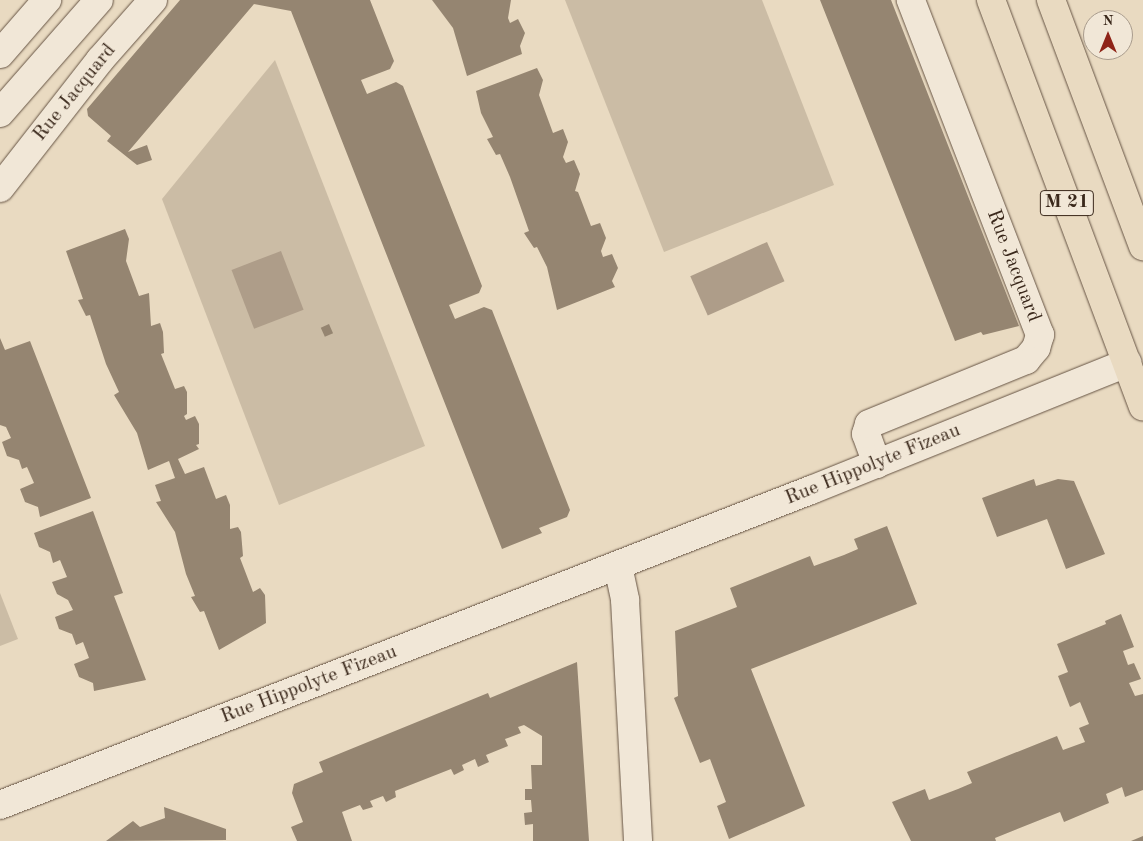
<!DOCTYPE html>
<html>
<head>
<meta charset="utf-8">
<style>
	body { margin:0 }
	#map { position:relative; width:1143px; height:841px; overflow:hidden; background:#e9dac1; font-family:"Old Standard TT",serif }
	div>[style] { position:absolute }
	.green>* { inset:0; background:#cbbca5 }
	.water>* { inset:0; background:#ae9d89; transform-origin:0 0 }
	.building>* { inset:0; background:#958571; transform-origin:0 0 }
	.roads { filter:drop-shadow(0 0 1px #665444) drop-shadow(0 0 1px #665444) }
	.minor>* { height:28px; margin:-14px; padding:0 14px; transform-origin:14px; border-radius:14px; background:#f1e7d7 }
	.secondary>* { height:28px; margin:-14px; padding:0 14px; transform-origin:14px; border-radius:14px; background:#f1e7d7 }
	.primary>* { height:28px; margin:-14px; padding:0 14px; transform-origin:14px; border-radius:14px; background:#e9dac1 }
	span { translate:-50% -50%; white-space:nowrap; text-align:center; line-height:1.15; -webkit-text-stroke:4.5px #f1e7d7; paint-order:stroke }
	.shield-label span { padding:1px 4px; background:#f1e7d7; border:1px solid; border-radius:4px; -webkit-text-stroke-width:0 }
	.shield-label { font-size:19px; color:#3a281b; font-weight:700 }
	.street-label { font-size:20px; color:#3a281b }
	.north { position:absolute; left:1083px; top:10px; width:50px; height:50px; box-sizing:border-box; background:#f1e7d7; border:1px solid #a89b8c; border-radius:50%; rotate:0deg; font-size:14px; font-weight:700; line-height:20px; text-align:center; color:#3a281b }
	.north::after { content:''; display:block; margin:auto; width:18px; height:22px; background:#8f2418; clip-path:polygon(50% 0,100% 100%,50% 72%,0 100%) }
</style>
</head>
<body>
<div id="map">
	<div class="green">
		<i style="clip-path:polygon(565px 0,762px 0,834px 185px,664px 252px)"></i>
		<i style="clip-path:polygon(275px 60px,425px 446px,279px 505px,162px 199px)"></i>
		<i style="clip-path:polygon(0 593px,18px 639px,0 646px)"></i>
	</div>
	<div class="water">
		<i style="left:767px;top:242px;width:43px;height:84px;rotate:66deg"></i>
		<i style="left:281px;top:251px;width:63px;height:53px;rotate:69deg"></i>
	</div>
	<div class="building">
		<i style="clip-path:polygon(180px 0,370px 0,394px 61px,390px 69px,361px 80px,367px 94px,396px 82px,403px 86px,482px 286px,479px 293px,449px 305px,455px 319px,484px 307px,492px 310px,570px 510px,567px 517px,539px 528px,542px 533px,502px 549px,291px 11px,254px 4px,128px 152px,147px 145px,152px 160px,137px 165px,107px 141px,111px 136px,88px 116px,87px 109px)"></i>
		<i style="clip-path:polygon(432px 0,511px 0,508px 18px,510px 23px,518px 19px,525px 33px,520px 46px,522px 54px,467px 76px,453px 28px)"></i>
		<i style="clip-path:polygon(820px 0,891px 0,1019px 326px,983px 335px,981px 332px,955px 341px)"></i>
		<i style="clip-path:polygon(537px 68px,543px 80px,539px 95px,553px 133px,563px 129px,568px 142px,563px 157px,566px 163px,574px 160px,580px 174px,575px 191px,578px 192px,591px 226px,600px 223px,606px 238px,601px 251px,603px 257px,612px 254px,618px 268px,612px 281px,615px 287px,557px 310px,547px 267px,537px 247px,534px 248px,524px 233px,529px 231px,510px 177px,500px 154px,496px 155px,487px 139px,493px 137px,481px 113px,476px 91px)"></i>
		<i style="clip-path:polygon(125px 229px,129px 239px,126px 261px,139px 296px,149px 293px,151px 326px,160px 323px,163px 332px,164px 353px,161px 354px,175px 389px,184px 386px,187px 392px,187px 414px,184px 416px,186px 420px,195px 416px,199px 424px,199px 444px,196px 445px,199px 449px,178px 459px,185px 474px,204px 467px,216px 499px,226px 495px,230px 505px,230px 529px,238px 527px,241px 532px,243px 556px,240px 558px,253px 592px,260px 588px,265px 595px,266px 623px,219px 650px,204px 611px,200px 612px,191px 597px,195px 596px,186px 574px,175px 532px,156px 502px,161px 501px,155px 485px,175px 478px,169px 461px,148px 470px,137px 433px,114px 395px,119px 392px,106px 364px,90px 315px,86px 316px,78px 300px,83px 299px,66px 251px)"></i>
		<i style="left:329px;top:324px;width:10px;height:9px;rotate:66deg"></i>
		<i style="clip-path:polygon(0 338px,5px 350px,30px 341px,91px 498px,40px 517px,38px 507px,25px 502px,20px 489px,34px 483px,27px 467px,22px 469px,19px 460px,7px 456px,2px 442px,11px 438px,6px 427px,0 425px)"></i>
		<i style="clip-path:polygon(1034px 479px,1036px 486px,1058px 479px,1074px 481px,1105px 554px,1066px 569px,1047px 519px,997px 537px,982px 498px)"></i>
		<i style="clip-path:polygon(93px 511px,123px 593px,114px 596px,146px 680px,94px 691px,93px 683px,79px 677px,74px 664px,89px 658px,83px 642px,76px 645px,72px 634px,59px 629px,55px 617px,73px 610px,68px 600px,57px 594px,52px 582px,67px 577px,60px 560px,53px 563px,50px 552px,39px 547px,34px 533px)"></i>
		<i style="clip-path:polygon(887px 526px,917px 604px,751px 669px,805px 806px,729px 839px,717px 806px,726px 802px,710px 759px,700px 763px,674px 698px,678px 696px,675px 631px,737px 607px,730px 588px,810px 556px,814px 566px,844px 555px,858px 549px,854px 539px)"></i>
		<i style="clip-path:polygon(1121px 614px,1134px 647px,1123px 651px,1128px 665px,1134px 663px,1141px 679px,1129px 683px,1135px 696px,1143px 694px,1143px 790px,1125px 797px,1122px 787px,1106px 794px,1109px 803px,1064px 822px,1060px 812px,995px 838px,996px 841px,911px 841px,892px 802px,925px 789px,929px 800px,958px 789px,972px 783px,967px 772px,1057px 736px,1063px 750px,1085px 742px,1079px 728px,1089px 724px,1080px 702px,1070px 707px,1058px 676px,1068px 672px,1057px 644px,1106px 624px,1105px 621px)"></i>
		<i style="clip-path:polygon(577px 662px,589px 841px,533px 841px,533px 824px,525px 825px,524px 813px,532px 812px,531px 800px,525px 800px,525px 789px,532px 789px,531px 765px,542px 765px,542px 736px,524px 725px,518px 727px,521px 733px,505px 739px,508px 746px,486px 755px,489px 762px,478px 767px,475px 759px,462px 765px,464px 770px,454px 775px,451px 769px,395px 791px,396px 797px,386px 802px,383px 796px,370px 801px,373px 807px,363px 810px,360px 805px,342px 812px,352px 841px,297px 841px,291px 827px,303px 822px,292px 793px,294px 784px,323px 772px,319px 762px,488px 693px,490px 698px)"></i>
		<i style="clip-path:polygon(164px 807px,226px 829px,226px 840px,106px 841px,133px 821px,140px 827px,165px 818px)"></i>
		<i style="clip-path:polygon(1143px 836px,1143px 841px,1131px 841px)"></i>
	</div>
	<div class="roads">
		<div class="minor">
			<i style="left:0;top:188px;width:162px;rotate:-52deg"></i>
			<i style="left:100px;top:60px;width:80px;rotate:-48.5deg"></i>
			<i style="left:877px;top:464px;width:32px;rotate:-110deg"></i>
			<i style="left:866px;top:434px;width:10px;rotate:-73deg"></i>
			<i style="left:869px;top:424px;width:170px;rotate:-22.2deg"></i>
			<i style="left:1026px;top:360px;width:16px;rotate:-50deg"></i>
			<i style="left:1036px;top:348px;width:14px;rotate:-73deg"></i>
			<i style="left:1040px;top:335px;width:359px;rotate:-111.1deg"></i>
			<i style="left:618px;top:566px;width:35px;rotate:78deg"></i>
			<i style="left:625px;top:600px;width:241px;rotate:86.9deg"></i>
			<i style="left:0;top:805px;width:870px;rotate:-21.23deg"></i>
			<i style="left:811px;top:490px;width:341px;rotate:-21.9deg"></i>
		</div>
		<div class="secondary">
			<i style="left:0;top:54px;width:72px;rotate:-49deg"></i>
			<i style="left:0;top:113px;width:150px;rotate:-48.8deg"></i>
		</div>
		<div class="primary">
			<i style="left:991px;top:0;width:434px;rotate:69.5deg"></i>
			<i style="left:1051px;top:0;width:263px;rotate:69.5deg"></i>
		</div>
	</div>
	<div class="shield-label">
		<span style="left:1067px;top:203px">M 21</span>
	</div>
	<div class="street-label">
		<span style="left:75px;top:93px;rotate:-51deg">Rue Jacquard</span>
		<span style="left:1013px;top:266px;rotate:69deg">Rue Jacquard</span>
		<span style="left:873px;top:465px;rotate:-22deg">Rue Hippolyte Fizeau</span>
		<span style="left:309px;top:685px;rotate:-21deg">Rue Hippolyte Fizeau</span>
	</div>
	<div class="north">N</div>
</div>
</body>
</html>
